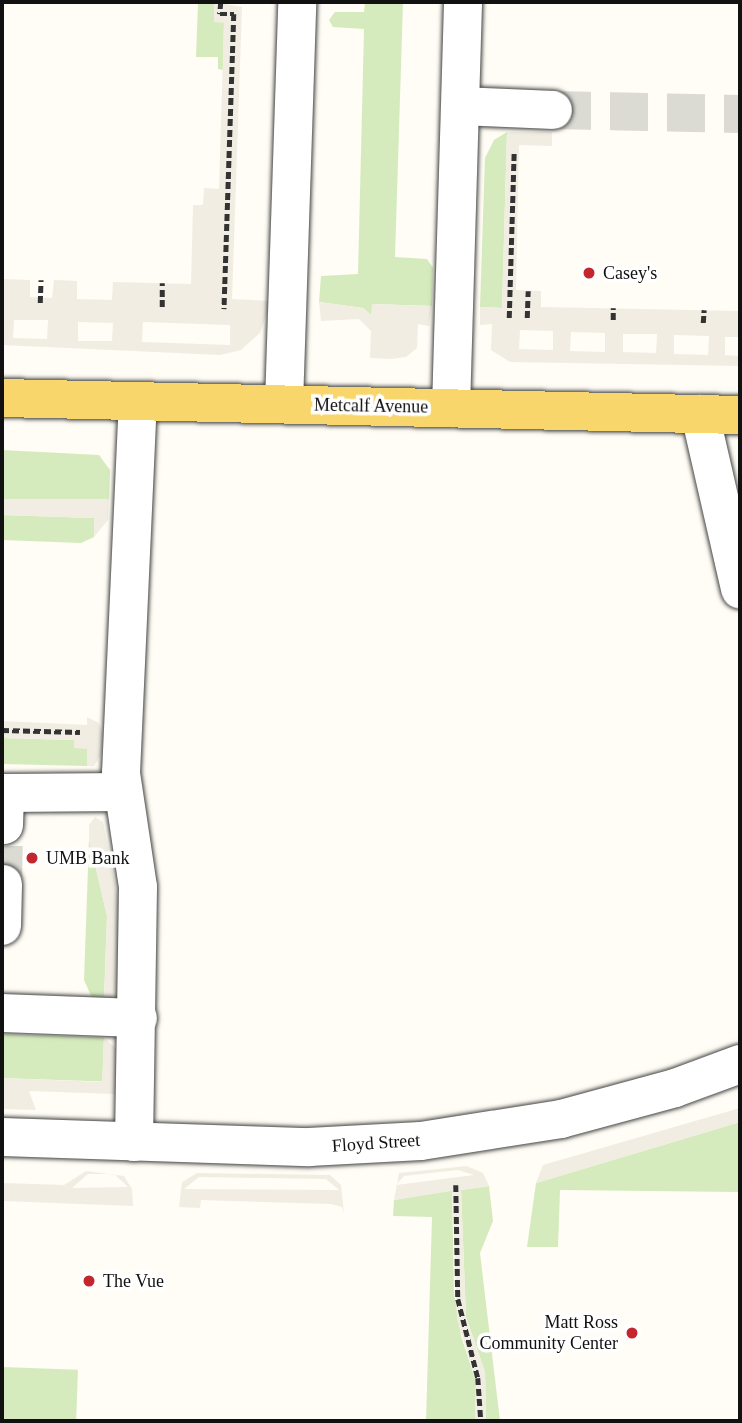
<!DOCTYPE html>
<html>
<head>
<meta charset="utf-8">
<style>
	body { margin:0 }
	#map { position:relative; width:742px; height:1423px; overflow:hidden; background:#fffdf5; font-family:Georgia,serif }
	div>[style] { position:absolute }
	.green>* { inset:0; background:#d5ebbd; transform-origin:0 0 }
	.plaza>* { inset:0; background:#f1ede2 }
	.minor-tunnel>* { height:38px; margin-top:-19px; transform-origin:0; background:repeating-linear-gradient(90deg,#dbdad3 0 38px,transparent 0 57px) }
	.path>* { height:4.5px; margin-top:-2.25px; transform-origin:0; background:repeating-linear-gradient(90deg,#333 0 7px,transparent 0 10.5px) }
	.roads { filter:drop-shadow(0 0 2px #444) drop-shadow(0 0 2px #444) }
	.minor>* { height:38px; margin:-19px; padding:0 19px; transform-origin:19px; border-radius:19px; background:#fff }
	.major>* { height:38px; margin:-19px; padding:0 19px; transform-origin:19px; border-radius:19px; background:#f9d66b }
	.dots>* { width:19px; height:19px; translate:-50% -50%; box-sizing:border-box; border:4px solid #fff; border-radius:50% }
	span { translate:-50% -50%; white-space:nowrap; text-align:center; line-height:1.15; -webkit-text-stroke:7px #fff; paint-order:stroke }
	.poi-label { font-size:18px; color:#111 }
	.left { translate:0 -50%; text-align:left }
	.right { translate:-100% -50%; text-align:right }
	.street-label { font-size:18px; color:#111 }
	.frame { position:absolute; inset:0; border:4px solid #111; pointer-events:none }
</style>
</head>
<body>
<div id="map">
	<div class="green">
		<i style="clip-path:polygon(198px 2px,214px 2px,214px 22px,224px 22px,223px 70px,218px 69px,218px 57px,196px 57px)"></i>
		<i style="clip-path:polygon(365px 2px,403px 2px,395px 257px,427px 259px,433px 268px,432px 306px,372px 304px,372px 316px,363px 308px,319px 302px,321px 276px,358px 274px,364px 29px,333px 27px,329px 20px,335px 12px,364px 12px)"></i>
		<i style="clip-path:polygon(507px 132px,502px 308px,480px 307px,485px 158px,494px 140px)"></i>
		<i style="clip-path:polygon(2px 450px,99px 455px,110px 470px,109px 499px,2px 499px)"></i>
		<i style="clip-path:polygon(2px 515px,94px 518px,94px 537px,81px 543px,2px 540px)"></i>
		<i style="clip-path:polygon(2px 738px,75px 740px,87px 749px,87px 766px,2px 764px)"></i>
		<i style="clip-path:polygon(89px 839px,107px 916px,104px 1000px,92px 998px,84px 980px)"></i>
		<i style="left:2px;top:1034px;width:102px;height:44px;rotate:2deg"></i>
		<i style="clip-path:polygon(740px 1122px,740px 1192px,560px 1190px,558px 1247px,527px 1247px,536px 1183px)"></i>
		<i style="clip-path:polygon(489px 1186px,493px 1221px,480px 1253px,500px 1421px,486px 1421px,485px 1372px,466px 1317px,461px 1190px)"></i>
		<i style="clip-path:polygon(452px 1190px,454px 1293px,461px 1336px,476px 1382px,475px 1421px,426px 1421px,432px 1217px,393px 1216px,394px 1200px)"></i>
		<i style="left:2px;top:1367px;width:76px;height:54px;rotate:2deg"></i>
	</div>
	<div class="plaza">
		<i style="clip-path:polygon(evenodd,214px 2px,242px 7px,232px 299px,271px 301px,260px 333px,241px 350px,220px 355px,2px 345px,2px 279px,30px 280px,30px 297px,52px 298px,54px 280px,77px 281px,77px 299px,112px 300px,113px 282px,191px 284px,193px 205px,203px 205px,204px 188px,219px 189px,224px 23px,214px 22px,214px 2px,14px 320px,48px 320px,47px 339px,13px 338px,14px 320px,214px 2px,78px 322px,113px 323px,112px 341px,78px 341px,78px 322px,214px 2px,143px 322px,230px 325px,230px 345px,142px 342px,143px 322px)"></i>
		<i style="clip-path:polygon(evenodd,507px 132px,552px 132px,552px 146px,519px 145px,516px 290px,541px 291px,541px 307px,740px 311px,740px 337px,725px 337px,725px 355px,740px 356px,740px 366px,510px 362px,491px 350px,492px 324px,480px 325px,480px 307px,502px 308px,507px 132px,520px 330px,553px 331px,553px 350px,519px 349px,520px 330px,507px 132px,571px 332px,605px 333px,605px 352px,570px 351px,571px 332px,507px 132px,623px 334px,657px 334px,656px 353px,623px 352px,623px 334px,507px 132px,674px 335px,709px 336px,708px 355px,674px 354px,674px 335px)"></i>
		<i style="clip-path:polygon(319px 302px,363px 308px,371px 315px,372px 304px,432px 306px,429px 326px,418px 324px,417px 348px,406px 357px,391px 359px,370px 358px,371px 331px,359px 319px,321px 321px)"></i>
		<i style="clip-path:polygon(2px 499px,109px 499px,108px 520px,94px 537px,94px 518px,2px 515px)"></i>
		<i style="clip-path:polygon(87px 717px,99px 723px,103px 733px,101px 755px,94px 766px,87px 766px,87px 749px,74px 748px,74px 740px,2px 738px,2px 721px,87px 725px)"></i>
		<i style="clip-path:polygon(95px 817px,103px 822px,121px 915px,117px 994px,104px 1000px,107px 916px,89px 839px,89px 825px)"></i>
		<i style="clip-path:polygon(104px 1038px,117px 1049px,115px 1094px,29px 1091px,36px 1110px,2px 1109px,2px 1078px,102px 1082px)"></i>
		<i style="clip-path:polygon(740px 1108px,740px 1122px,536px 1183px,543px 1165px)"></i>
		<i style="clip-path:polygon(evenodd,467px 1166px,483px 1173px,489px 1186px,461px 1190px,466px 1317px,485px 1372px,486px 1421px,475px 1421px,476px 1382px,457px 1319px,452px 1191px,394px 1200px,399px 1173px,467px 1166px,458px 1170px,474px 1175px,396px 1185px,404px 1176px,458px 1170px)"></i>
		<i style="clip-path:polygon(evenodd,86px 1171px,124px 1176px,132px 1189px,133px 1206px,2px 1201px,2px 1183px,64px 1185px,86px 1171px,88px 1174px,114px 1174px,128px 1187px,72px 1188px,88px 1174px)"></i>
		<i style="clip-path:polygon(evenodd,197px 1173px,330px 1175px,341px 1185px,344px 1214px,342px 1207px,331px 1204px,201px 1200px,200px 1208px,179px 1207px,182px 1182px,197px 1173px,199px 1177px,326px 1179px,339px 1190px,184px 1189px,199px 1177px)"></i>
	</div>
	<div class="minor-tunnel">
		<i style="left:553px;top:110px;width:187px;rotate:1.2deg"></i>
		<i style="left:3px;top:884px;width:59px;rotate:-89deg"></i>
	</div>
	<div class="path">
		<i style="left:221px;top:2px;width:12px;rotate:95deg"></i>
		<i style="left:220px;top:14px;width:14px"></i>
		<i style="left:234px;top:14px;width:295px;rotate:91.9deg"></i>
		<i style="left:40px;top:303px;width:23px;rotate:-88deg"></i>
		<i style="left:162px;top:307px;width:24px;rotate:-90deg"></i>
		<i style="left:509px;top:318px;width:166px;rotate:-88.3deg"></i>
		<i style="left:527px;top:318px;width:27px;rotate:-88deg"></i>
		<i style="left:613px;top:320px;width:12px;rotate:-90deg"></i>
		<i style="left:703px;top:323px;width:13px;rotate:-86deg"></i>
		<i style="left:2px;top:730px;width:78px;rotate:1.5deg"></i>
		<i style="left:456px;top:1185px;width:114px;rotate:89deg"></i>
		<i style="left:458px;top:1299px;width:81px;rotate:75.8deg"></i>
		<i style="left:478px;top:1378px;width:43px;rotate:86deg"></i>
	</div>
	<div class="roads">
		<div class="minor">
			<i style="left:461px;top:106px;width:92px;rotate:2.5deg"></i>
			<i style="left:284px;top:404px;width:402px;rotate:-88.1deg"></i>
			<i style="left:451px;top:408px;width:406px;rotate:-88.3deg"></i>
			<i style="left:700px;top:414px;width:180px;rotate:77.1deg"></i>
			<i style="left:4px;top:825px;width:32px;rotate:-88deg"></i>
			<i style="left:5px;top:793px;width:118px;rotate:-0.5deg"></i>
			<i style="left:2px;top:926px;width:42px;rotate:-88.6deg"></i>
			<i style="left:2px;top:1013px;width:136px;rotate:2.1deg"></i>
			<i style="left:2px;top:1137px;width:307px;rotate:1.9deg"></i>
			<i style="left:309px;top:1147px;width:112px;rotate:-3.1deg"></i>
			<i style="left:421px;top:1141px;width:142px;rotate:-8.9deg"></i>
			<i style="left:561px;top:1119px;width:118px;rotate:-15.2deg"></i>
			<i style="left:675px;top:1088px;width:69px;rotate:-20.3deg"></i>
			<i style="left:134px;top:1142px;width:255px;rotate:-89.1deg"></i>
			<i style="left:138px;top:887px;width:115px;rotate:-98.5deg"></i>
			<i style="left:121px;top:773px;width:372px;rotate:-87.4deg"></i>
		</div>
		<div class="major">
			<i style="left:2px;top:398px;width:738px;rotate:1.32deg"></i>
		</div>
	</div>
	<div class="dots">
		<i style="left:589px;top:273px;background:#c4262e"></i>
		<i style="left:32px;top:858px;background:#c4262e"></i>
		<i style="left:89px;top:1281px;background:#c4262e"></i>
		<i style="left:632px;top:1333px;background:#c4262e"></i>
	</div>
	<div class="poi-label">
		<span class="left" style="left:603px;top:273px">Casey's</span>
		<span class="left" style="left:46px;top:858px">UMB Bank</span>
		<span class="left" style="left:103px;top:1281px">The Vue</span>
		<span class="right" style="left:618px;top:1333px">Matt Ross<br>Community Center</span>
	</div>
	<div class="street-label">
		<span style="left:371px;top:406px;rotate:1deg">Metcalf Avenue</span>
		<span style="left:376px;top:1143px;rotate:-4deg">Floyd Street</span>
	</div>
	<div class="frame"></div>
</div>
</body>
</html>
